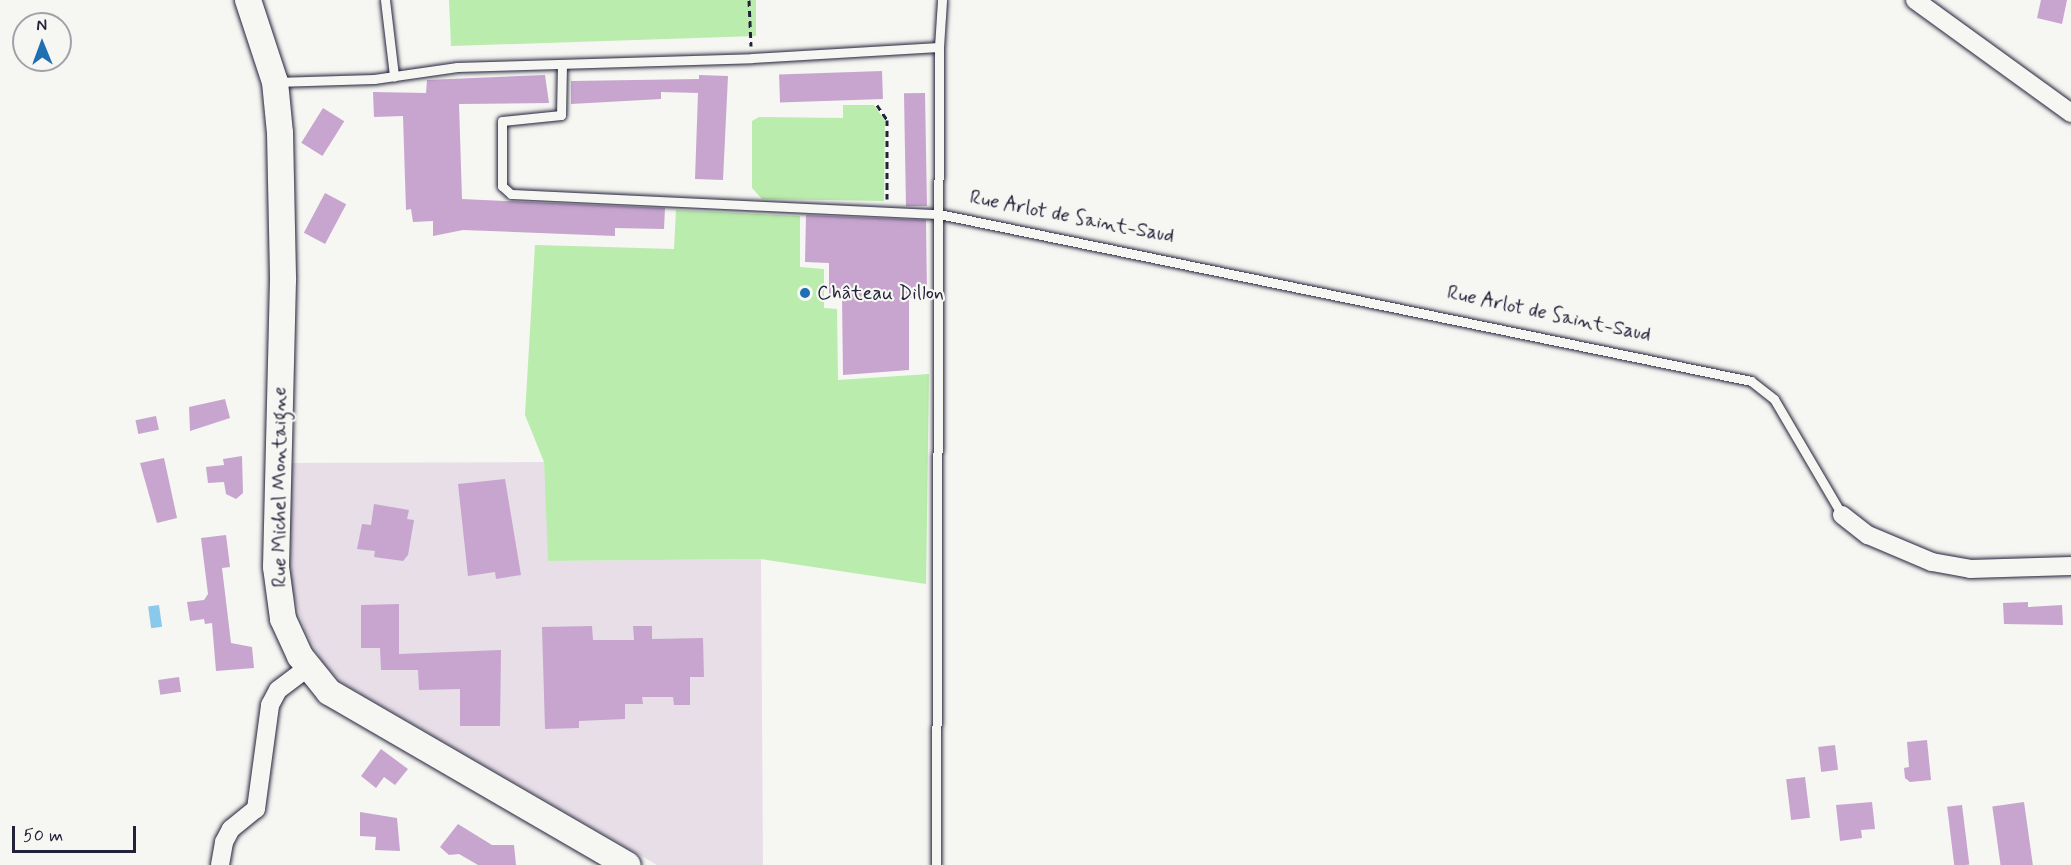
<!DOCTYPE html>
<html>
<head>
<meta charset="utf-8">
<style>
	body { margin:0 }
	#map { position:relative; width:2071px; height:865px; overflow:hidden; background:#f6f6f2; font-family:Mynerve,sans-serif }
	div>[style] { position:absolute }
	.built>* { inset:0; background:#e8dee8 }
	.green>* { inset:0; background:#baecad }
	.water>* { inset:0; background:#8ac9eb; transform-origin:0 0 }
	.building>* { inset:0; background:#c7a5cf; transform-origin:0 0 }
	.path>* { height:3px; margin-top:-1.5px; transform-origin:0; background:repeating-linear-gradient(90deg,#22223b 0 6px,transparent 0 10.5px) }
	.roads { filter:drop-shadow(0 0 2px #22223b) drop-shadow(0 0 2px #22223b) }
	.lane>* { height:9px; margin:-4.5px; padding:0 4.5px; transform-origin:4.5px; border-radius:4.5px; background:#f6f6f2 }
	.street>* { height:18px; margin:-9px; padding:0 9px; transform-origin:9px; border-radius:9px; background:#f6f6f2 }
	.secondary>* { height:26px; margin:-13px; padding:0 13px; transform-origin:13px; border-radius:13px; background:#f6f6f2 }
	.dots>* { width:16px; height:16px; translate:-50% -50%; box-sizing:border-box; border:3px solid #f6f6f2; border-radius:50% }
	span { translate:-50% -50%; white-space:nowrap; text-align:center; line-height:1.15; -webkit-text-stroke:4.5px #f6f6f2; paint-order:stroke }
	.street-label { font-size:20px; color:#22223b }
	.poi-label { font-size:20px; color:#22223b }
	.left { translate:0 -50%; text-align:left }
	.north { position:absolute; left:12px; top:12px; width:60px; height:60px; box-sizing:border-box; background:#f6f6f2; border:2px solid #a1a1a9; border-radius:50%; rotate:359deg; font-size:16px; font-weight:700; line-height:24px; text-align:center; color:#22223b }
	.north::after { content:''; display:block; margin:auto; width:21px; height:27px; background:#1f6fb2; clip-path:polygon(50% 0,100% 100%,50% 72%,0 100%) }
	.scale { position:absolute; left:12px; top:826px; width:124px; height:27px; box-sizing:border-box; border:3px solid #22223b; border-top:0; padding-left:8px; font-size:18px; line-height:21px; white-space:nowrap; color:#22223b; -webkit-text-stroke:4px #f6f6f2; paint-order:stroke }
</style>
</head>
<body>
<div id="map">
	<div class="built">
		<i style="clip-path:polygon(544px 462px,549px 561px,761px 559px,763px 865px,657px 865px,344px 684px,323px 663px,306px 632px,290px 584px,289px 463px)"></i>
	</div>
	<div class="green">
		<i style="clip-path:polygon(449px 0,756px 0,756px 36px,451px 46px)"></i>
		<i style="clip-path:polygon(843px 105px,874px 105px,885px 121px,884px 201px,762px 199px,752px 188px,752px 121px,759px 117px,843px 118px)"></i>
		<i style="clip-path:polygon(676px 210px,800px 216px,800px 267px,824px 269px,824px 308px,837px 309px,838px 380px,929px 374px,926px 584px,761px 559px,548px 561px,544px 462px,525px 415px,535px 245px,674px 249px)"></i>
	</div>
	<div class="water">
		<i style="left:159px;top:605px;width:22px;height:11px;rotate:82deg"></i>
	</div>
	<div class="building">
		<i style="clip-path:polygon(2041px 0,2067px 0,2062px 24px,2037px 18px)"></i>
		<i style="left:882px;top:71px;width:28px;height:103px;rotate:88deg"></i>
		<i style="clip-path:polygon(545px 75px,549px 103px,459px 104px,462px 199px,665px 208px,664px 229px,615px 228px,615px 236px,463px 230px,433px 236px,433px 221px,413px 222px,411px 209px,406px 210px,403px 116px,374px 117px,373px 92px,426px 93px,427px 80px)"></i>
		<i style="clip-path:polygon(699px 75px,728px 76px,723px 180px,695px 179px,698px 93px,661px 92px,661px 99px,571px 104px,571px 81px,699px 79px)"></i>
		<i style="left:925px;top:93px;width:113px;height:21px;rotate:89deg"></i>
		<i style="left:323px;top:108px;width:25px;height:41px;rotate:32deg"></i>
		<i style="left:325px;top:193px;width:24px;height:45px;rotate:28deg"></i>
		<i style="clip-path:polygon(806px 215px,926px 220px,927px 298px,909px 298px,909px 370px,843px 375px,842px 297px,829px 297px,829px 263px,805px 262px)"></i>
		<i style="clip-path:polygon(225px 399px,230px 418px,190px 431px,189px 407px)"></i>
		<i style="left:156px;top:416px;width:14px;height:21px;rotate:78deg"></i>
		<i style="clip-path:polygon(242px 456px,243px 493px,236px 499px,226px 494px,224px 482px,208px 483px,206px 467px,224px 465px,223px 459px)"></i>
		<i style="clip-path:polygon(164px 458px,177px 518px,157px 523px,140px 463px)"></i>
		<i style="clip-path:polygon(505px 479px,521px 575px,496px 579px,495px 572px,468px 576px,458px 484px)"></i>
		<i style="clip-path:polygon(374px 504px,409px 510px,407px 519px,414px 520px,408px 555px,403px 561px,374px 557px,375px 551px,357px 549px,362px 524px,371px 525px)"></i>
		<i style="clip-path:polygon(226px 535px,230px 567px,222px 568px,231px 643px,252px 647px,254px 668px,216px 671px,212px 623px,205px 624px,204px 619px,190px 621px,187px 602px,204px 600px,208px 594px,201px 538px)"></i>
		<i style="clip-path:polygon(2028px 602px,2028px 607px,2062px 605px,2063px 625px,2004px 624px,2003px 603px)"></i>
		<i style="clip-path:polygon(399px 604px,399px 654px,501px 650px,500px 726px,460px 726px,460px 689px,419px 690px,418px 670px,381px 670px,380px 648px,361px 648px,361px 605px)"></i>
		<i style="clip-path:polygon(592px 626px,593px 640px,634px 640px,633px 626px,652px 626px,652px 639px,703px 638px,704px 677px,690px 677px,690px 705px,674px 705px,673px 697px,642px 697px,643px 704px,625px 704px,625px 719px,579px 721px,579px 728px,545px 729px,542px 627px)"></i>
		<i style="left:179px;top:677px;width:15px;height:21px;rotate:82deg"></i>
		<i style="clip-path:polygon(1927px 740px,1931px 780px,1910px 782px,1905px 778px,1904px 768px,1909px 767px,1907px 742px)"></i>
		<i style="left:1835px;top:745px;width:25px;height:17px;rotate:83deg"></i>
		<i style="clip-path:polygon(381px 749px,408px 769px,395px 785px,384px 777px,376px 788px,361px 776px)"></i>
		<i style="left:1805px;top:777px;width:41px;height:19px;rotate:83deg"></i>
		<i style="clip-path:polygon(1872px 802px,1875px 829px,1861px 830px,1862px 838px,1840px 841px,1836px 805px)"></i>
		<i style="left:2024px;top:802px;width:64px;height:32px;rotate:82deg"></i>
		<i style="left:1962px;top:805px;width:60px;height:15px;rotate:83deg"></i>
		<i style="clip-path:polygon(360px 812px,397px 818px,400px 851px,375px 850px,376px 837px,360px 836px)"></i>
		<i style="clip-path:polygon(458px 824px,492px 845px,514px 845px,516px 865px,478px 865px,459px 854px,449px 855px,440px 847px)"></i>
	</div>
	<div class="path">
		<i style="left:749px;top:0;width:46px;rotate:87.5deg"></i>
		<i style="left:877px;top:105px;width:18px;rotate:56deg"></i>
		<i style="left:887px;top:120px;width:79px;rotate:90deg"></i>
	</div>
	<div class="roads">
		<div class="lane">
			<i style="left:385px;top:0;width:77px;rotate:83.2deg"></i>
			<i style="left:939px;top:47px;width:47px;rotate:-86.3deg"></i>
			<i style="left:562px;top:64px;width:51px;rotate:91.1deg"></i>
			<i style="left:561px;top:115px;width:59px;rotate:174.2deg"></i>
			<i style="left:502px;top:121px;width:65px;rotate:90deg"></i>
			<i style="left:502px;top:186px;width:12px;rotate:42deg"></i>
			<i style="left:511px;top:194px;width:428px;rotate:2.7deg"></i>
			<i style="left:939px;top:214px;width:829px;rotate:11.62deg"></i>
			<i style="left:1751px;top:381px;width:29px;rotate:38deg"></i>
			<i style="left:1774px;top:399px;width:134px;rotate:59.6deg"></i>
			<i style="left:275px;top:82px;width:99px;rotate:-1.7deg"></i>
			<i style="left:374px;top:79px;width:84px;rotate:-8.2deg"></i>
			<i style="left:457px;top:67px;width:295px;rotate:-1.7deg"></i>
			<i style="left:752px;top:58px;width:187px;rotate:-3.4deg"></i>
			<i style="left:939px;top:47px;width:818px;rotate:90.21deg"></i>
		</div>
		<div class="street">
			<i style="left:1915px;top:0;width:193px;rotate:35.9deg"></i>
			<i style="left:1842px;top:515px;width:33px;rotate:38deg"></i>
			<i style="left:1868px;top:535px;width:69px;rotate:22.9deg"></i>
			<i style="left:1932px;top:562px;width:39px;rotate:10deg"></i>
			<i style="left:1970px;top:569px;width:101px;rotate:-1.7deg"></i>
			<i style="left:220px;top:865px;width:23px;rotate:-80deg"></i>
			<i style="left:224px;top:842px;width:15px;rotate:-62deg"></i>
			<i style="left:231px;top:829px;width:32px;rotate:-39deg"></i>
			<i style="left:256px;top:809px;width:105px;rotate:-82.3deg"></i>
			<i style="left:270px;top:705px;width:17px;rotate:-62deg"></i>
			<i style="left:278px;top:690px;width:39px;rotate:-37deg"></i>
		</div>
		<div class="secondary">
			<i style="left:248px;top:0;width:86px;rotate:71.8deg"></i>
			<i style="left:275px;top:82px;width:51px;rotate:84.4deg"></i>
			<i style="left:280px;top:133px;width:147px;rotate:88.8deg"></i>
			<i style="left:283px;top:280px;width:287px;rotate:91.4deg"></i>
			<i style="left:276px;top:567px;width:52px;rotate:82.3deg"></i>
			<i style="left:283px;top:619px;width:41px;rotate:65.3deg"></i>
			<i style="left:300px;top:656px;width:46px;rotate:51.1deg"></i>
			<i style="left:329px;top:692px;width:345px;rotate:30.1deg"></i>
		</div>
	</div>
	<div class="dots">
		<i style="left:805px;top:293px;background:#1f6fb2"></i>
	</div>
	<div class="street-label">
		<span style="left:1072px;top:217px;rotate:11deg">Rue Arlot de Saint-Saud</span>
		<span style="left:1549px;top:314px;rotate:12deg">Rue Arlot de Saint-Saud</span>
		<span style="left:280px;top:487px;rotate:-90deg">Rue Michel Montaigne</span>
	</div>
	<div class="poi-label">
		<span class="left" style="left:817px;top:293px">Château Dillon</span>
	</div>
	<div class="north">N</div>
	<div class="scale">50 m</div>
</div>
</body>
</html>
